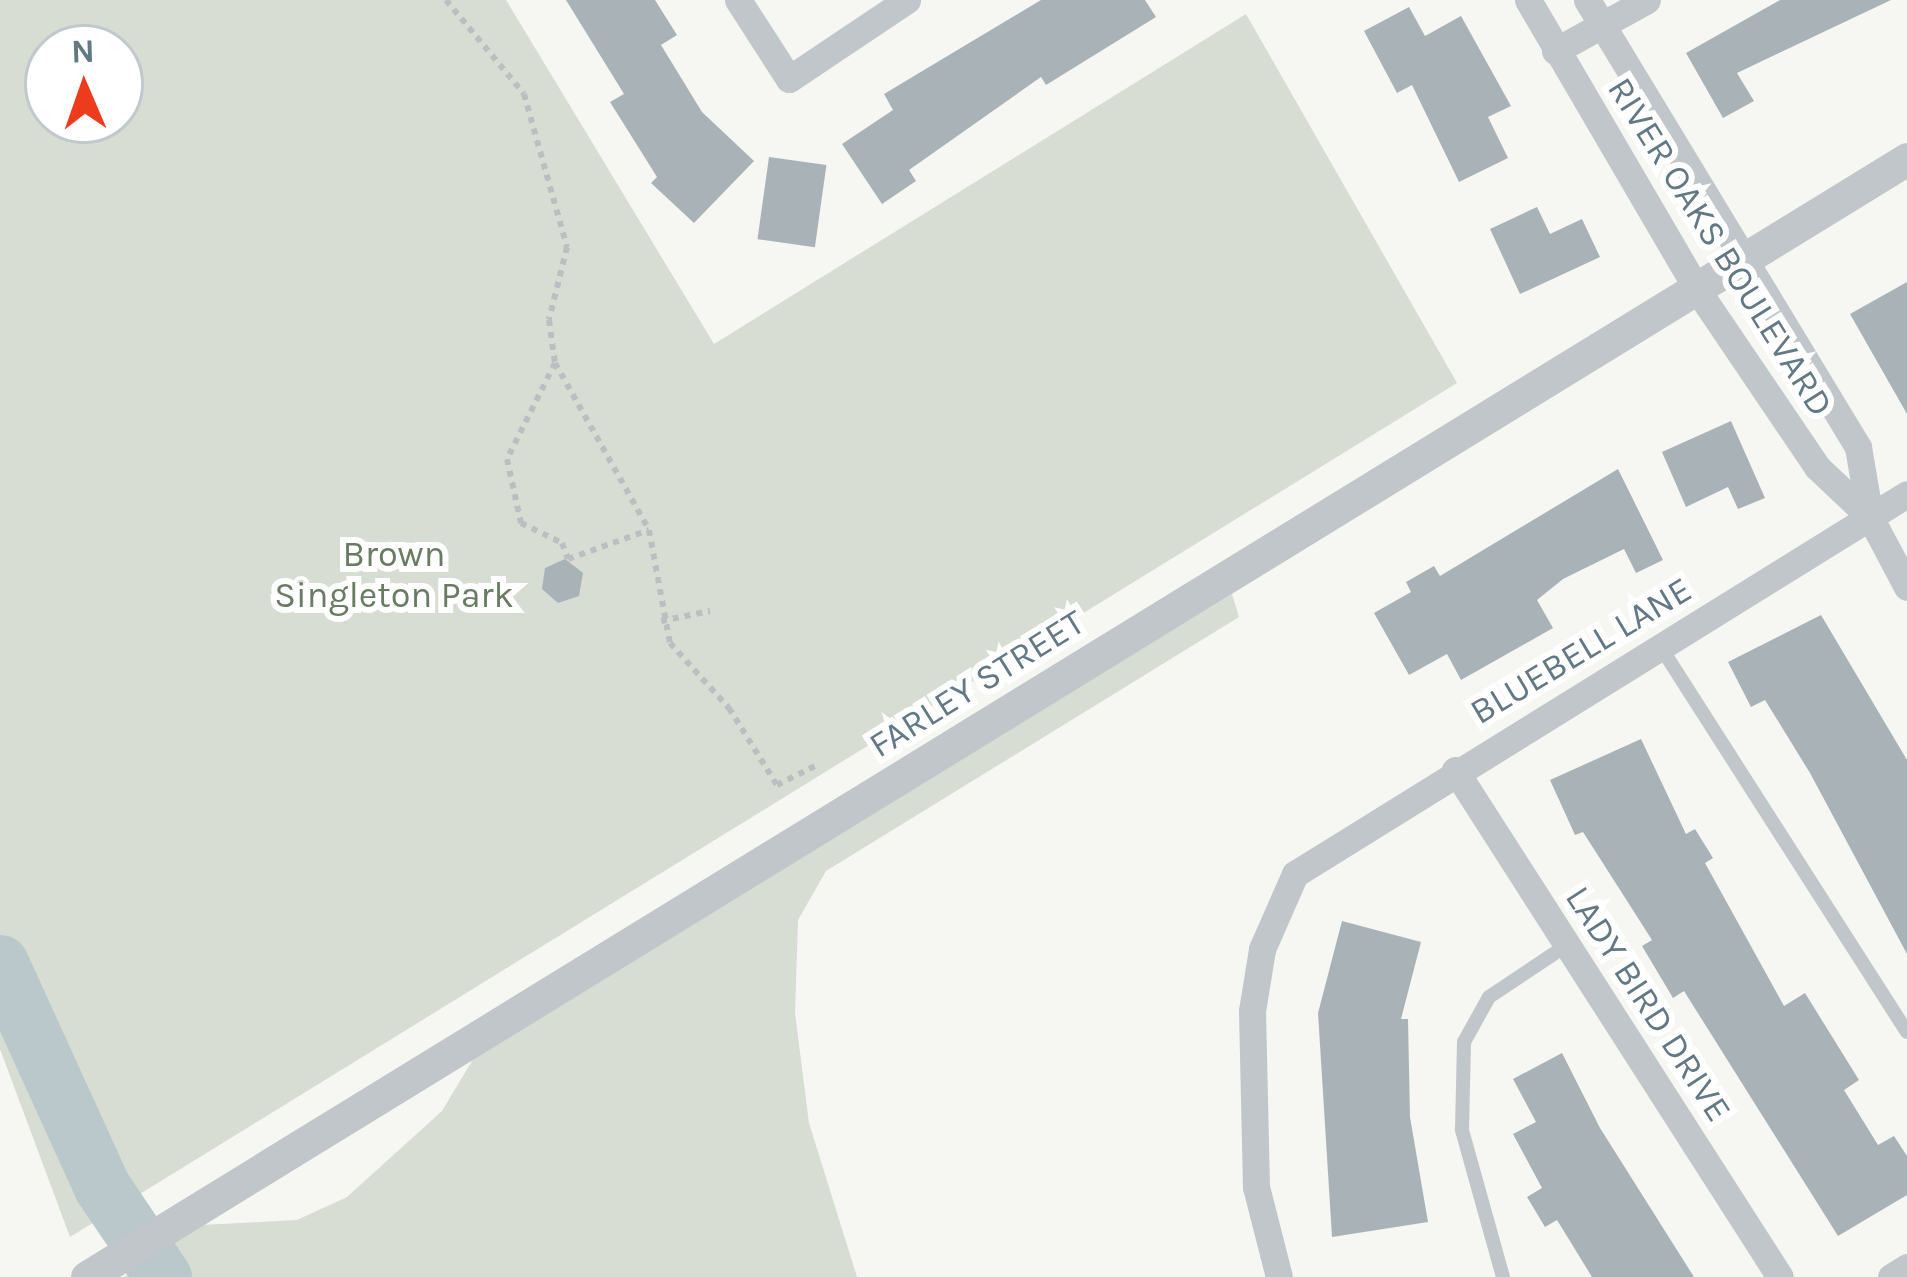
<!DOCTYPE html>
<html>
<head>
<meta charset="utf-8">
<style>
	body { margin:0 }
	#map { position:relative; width:1907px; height:1277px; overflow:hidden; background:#f6f6f2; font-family:Karla,sans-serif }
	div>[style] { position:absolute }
	.green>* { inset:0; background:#d7ddd3 }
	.river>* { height:57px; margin:-28.5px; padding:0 28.5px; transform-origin:28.5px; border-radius:28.5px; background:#bac8cc }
	.building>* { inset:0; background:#a9b3b7; transform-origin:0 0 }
	.path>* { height:6px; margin-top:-3px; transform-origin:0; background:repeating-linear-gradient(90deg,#bcbfc1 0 6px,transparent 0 12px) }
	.service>* { height:14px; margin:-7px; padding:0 7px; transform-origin:7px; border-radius:7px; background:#c0c6c9 }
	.minor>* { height:27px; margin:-13.5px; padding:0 13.5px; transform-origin:13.5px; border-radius:13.5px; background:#c0c6c9 }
	.tertiary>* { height:33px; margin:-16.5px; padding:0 16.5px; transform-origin:16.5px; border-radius:16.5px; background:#c0c6c9 }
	span { translate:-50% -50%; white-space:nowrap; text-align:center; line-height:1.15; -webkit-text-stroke:12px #fff; paint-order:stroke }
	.street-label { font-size:36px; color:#637885 }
	.park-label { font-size:36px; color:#697b62 }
	.north { position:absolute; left:24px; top:24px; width:120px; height:120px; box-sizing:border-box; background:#fff; border:3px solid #c1c9ce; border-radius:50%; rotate:358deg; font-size:33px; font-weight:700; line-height:48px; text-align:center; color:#637885 }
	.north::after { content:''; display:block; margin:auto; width:42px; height:54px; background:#ec3c1b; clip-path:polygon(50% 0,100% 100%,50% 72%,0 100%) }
</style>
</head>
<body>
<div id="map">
	<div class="green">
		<i style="clip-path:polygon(evenodd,0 0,506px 0,714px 344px,1246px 14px,1457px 383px,70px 1237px,0 1049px,0 0,48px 48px,120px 48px,120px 120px,48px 120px,48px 48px)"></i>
		<i style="clip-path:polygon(1232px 594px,1239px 617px,826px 871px,798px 920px,795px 1013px,809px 1123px,857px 1277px,124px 1277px,201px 1225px,297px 1220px,347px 1197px,442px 1111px,478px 1051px)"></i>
	</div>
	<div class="river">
		<i style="left:0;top:963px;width:246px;rotate:65.5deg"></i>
		<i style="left:102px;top:1187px;width:109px;rotate:55.9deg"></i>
	</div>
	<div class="building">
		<i style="clip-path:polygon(566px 0,655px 0,677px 35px,661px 45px,702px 112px,754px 161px,694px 223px,651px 183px,657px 177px,610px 102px,624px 94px)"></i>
		<i style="clip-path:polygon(1041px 0,1145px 0,1156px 17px,1046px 85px,1041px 77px,909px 170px,916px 181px,882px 204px,842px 144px,893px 110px,884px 94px)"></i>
		<i style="clip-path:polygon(1780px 0,1891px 0,1737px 73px,1754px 101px,1723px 118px,1686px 53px)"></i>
		<i style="clip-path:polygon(1409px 7px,1425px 36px,1461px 16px,1511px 106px,1488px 117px,1508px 158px,1459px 182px,1412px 85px,1397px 93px,1364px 31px)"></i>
		<i style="left:769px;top:157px;width:58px;height:83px;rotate:8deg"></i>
		<i style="clip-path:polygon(1537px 207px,1550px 234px,1582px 219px,1600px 257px,1520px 294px,1490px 229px)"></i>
		<i style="clip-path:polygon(1907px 282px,1907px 414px,1850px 314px)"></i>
		<i style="clip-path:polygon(1731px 421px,1765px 498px,1738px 509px,1728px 487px,1686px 507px,1662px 452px)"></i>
		<i style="clip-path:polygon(1618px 469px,1663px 560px,1636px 573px,1624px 549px,1563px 579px,1537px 600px,1553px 628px,1461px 680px,1447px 654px,1409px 675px,1374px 613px,1411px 592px,1406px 582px,1434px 566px,1440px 576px)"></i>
		<i style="clip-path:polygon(565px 559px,583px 573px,579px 596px,558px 603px,542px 589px,545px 568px)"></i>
		<i style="clip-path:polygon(1821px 615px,1907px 760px,1907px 954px,1810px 773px,1765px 700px,1751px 707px,1728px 662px)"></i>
		<i style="clip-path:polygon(1641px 739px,1686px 834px,1695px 829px,1713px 858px,1705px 863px,1784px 1006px,1805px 993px,1859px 1080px,1844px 1090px,1878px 1145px,1894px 1136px,1907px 1156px,1907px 1195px,1838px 1236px,1684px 991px,1673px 998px,1642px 946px,1652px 940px,1583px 832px,1575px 835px,1550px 780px)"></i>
		<i style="clip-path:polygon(1342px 921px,1421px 942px,1401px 1019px,1408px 1019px,1410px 1117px,1428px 1222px,1332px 1237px,1318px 1013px)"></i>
		<i style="clip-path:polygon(1562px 1053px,1600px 1128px,1694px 1277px,1592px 1277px,1557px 1220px,1545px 1227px,1527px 1197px,1542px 1188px,1513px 1134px,1536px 1122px,1513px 1079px)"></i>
	</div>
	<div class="path">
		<i style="left:446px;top:0;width:122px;rotate:50.3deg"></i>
		<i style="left:524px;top:94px;width:159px;rotate:74.3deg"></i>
		<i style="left:567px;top:247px;width:75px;rotate:103.9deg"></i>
		<i style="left:549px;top:320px;width:43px;rotate:82.1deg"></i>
		<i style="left:555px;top:363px;width:192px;rotate:60.6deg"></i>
		<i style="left:649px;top:530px;width:115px;rotate:79.5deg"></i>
		<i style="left:670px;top:643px;width:88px;rotate:47.8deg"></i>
		<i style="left:729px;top:708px;width:91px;rotate:58.1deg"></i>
		<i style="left:777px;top:785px;width:45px;rotate:-26.6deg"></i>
		<i style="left:555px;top:363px;width:107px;rotate:116.6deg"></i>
		<i style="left:507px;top:459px;width:66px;rotate:77.7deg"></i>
		<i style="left:521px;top:523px;width:46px;rotate:26deg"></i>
		<i style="left:562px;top:543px;width:17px;rotate:69deg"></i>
		<i style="left:568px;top:559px;width:86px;rotate:-19.7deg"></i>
		<i style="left:661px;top:621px;width:50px;rotate:-11.5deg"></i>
	</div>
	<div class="service">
		<i style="left:1660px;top:646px;width:458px;rotate:57.4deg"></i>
		<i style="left:1503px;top:1277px;width:153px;rotate:-105.6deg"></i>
		<i style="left:1462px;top:1130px;width:88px;rotate:-88.7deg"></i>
		<i style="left:1464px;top:1042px;width:51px;rotate:-60.9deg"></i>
		<i style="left:1489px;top:997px;width:94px;rotate:-33.7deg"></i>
	</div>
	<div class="minor">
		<i style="left:738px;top:0;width:94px;rotate:57.2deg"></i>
		<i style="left:789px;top:79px;width:142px;rotate:-33.8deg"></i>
		<i style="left:1528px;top:0;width:333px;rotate:59.7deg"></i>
		<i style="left:1696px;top:288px;width:216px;rotate:55.9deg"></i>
		<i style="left:1817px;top:467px;width:73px;rotate:43.3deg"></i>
		<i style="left:1870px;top:517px;width:79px;rotate:62.1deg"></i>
		<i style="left:1587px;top:0;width:523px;rotate:58.77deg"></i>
		<i style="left:1858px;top:447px;width:71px;rotate:80.3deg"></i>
		<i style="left:1555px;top:51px;width:105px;rotate:-29deg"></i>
		<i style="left:1455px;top:770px;width:602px;rotate:57.34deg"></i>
		<i style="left:1279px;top:1277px;width:93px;rotate:-104.3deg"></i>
		<i style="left:1256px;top:1187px;width:176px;rotate:-91.3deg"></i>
		<i style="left:1252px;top:1011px;width:63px;rotate:-80.8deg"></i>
		<i style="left:1262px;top:949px;width:82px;rotate:-66.3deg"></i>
		<i style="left:1295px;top:874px;width:720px;rotate:-31.84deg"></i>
		<i style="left:1891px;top:1277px;width:19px;rotate:-32deg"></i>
	</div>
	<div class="tertiary">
		<i style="left:87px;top:1277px;width:2136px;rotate:-31.56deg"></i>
	</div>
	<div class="street-label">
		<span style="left:1720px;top:247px;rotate:58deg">RIVER OAKS BOULEVARD</span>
		<span style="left:1581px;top:651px;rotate:-31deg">BLUEBELL LANE</span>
		<span style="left:977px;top:684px;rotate:-32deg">FARLEY STREET</span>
		<span style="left:1648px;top:1004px;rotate:57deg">LADY BIRD DRIVE</span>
	</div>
	<div class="park-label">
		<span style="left:394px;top:575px">Brown<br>Singleton Park</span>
	</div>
	<div class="north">N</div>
</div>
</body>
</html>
